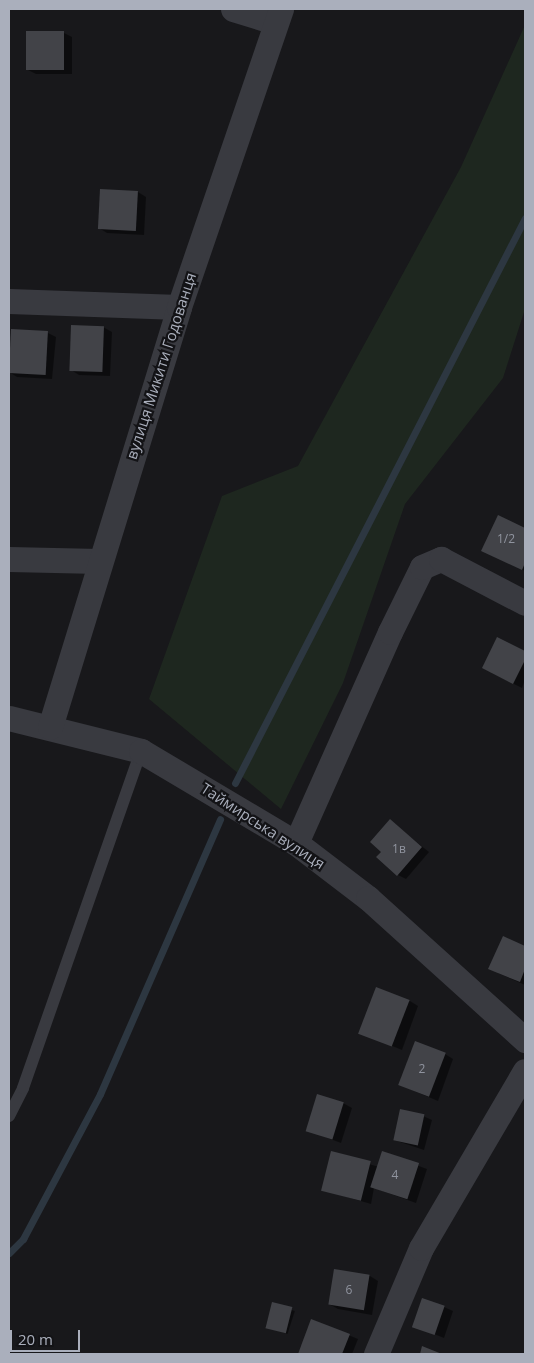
<!DOCTYPE html>
<html>
<head>
<meta charset="utf-8">
<style>
	body { margin:0 }
	#map { position:relative; width:534px; height:1363px; overflow:hidden; background:#18181b; font-family:"Open Sans",sans-serif }
	div>[style] { position:absolute }
	.green>* { inset:0; background:#1e271f }
	.shadow>* { inset:0; background:#0007; transform-origin:0 0 }
	.stream>* { height:7px; margin:-3.5px; padding:0 3.5px; transform-origin:3.5px; border-radius:3.5px; background:#2d3741 }
	.building>* { inset:0; background:#424348; transform-origin:0 0 }
	.lane>* { height:12px; margin:-6px; padding:0 6px; transform-origin:6px; border-radius:6px; background:#393a40 }
	.street>* { height:25px; margin:-12.5px; padding:0 12.5px; transform-origin:12.5px; border-radius:12.5px; background:#393a40 }
	span { translate:-50% -50%; white-space:nowrap; text-align:center; line-height:1.15; -webkit-text-stroke:4.5px #131316; paint-order:stroke }
	.number-label { font-size:12px; color:#90949f }
	.number-label span { -webkit-text-stroke-width:0 }
	.street-label { font-size:15px; color:#aaafbc }
	.frame { position:absolute; inset:0; border:10px solid #aaafbc; pointer-events:none }
	.scale { position:absolute; left:10px; top:1330px; width:70px; height:22px; box-sizing:border-box; border:2px solid #aaafbc; border-top:0; padding-left:6px; font-size:15px; line-height:18px; white-space:nowrap; color:#aaafbc; -webkit-text-stroke:4px #131316; paint-order:stroke }
</style>
</head>
<body>
<div id="map">
	<div class="green">
		<i style="clip-path:polygon(525px 25px,525px 309px,503px 378px,405px 504px,343px 683px,281px 809px,149px 699px,222px 496px,298px 466px,461px 167px)"></i>
	</div>
	<div class="shadow">
		<i style="clip-path:polygon(64px 33px,72px 37px,72px 74px,36px 74px,28px 70px)"></i>
		<i style="clip-path:polygon(101px 190px,138px 192px,146px 197px,144px 235px,107px 233px,99px 228px)"></i>
		<i style="clip-path:polygon(103px 327px,112px 332px,110px 376px,79px 375px,71px 370px)"></i>
		<i style="clip-path:polygon(12px 330px,48px 333px,56px 337px,52px 379px,17px 377px,9px 372px)"></i>
		<i style="clip-path:polygon(499px 517px,525px 529px,525px 571px,491px 555px)"></i>
		<i style="clip-path:polygon(498px 639px,525px 652px,525px 680px,522px 688px,492px 673px)"></i>
		<i style="clip-path:polygon(390px 821px,429px 852px,406px 879px,398px 875px,382px 852px)"></i>
		<i style="clip-path:polygon(503px 938px,525px 948px,525px 985px,498px 973px)"></i>
		<i style="clip-path:polygon(410px 1001px,418px 1006px,402px 1050px,361px 1033px)"></i>
		<i style="clip-path:polygon(445px 1054px,453px 1059px,438px 1101px,400px 1085px)"></i>
		<i style="clip-path:polygon(343px 1103px,352px 1108px,341px 1143px,307px 1130px)"></i>
		<i style="clip-path:polygon(423px 1116px,432px 1120px,424px 1150px,394px 1140px)"></i>
		<i style="clip-path:polygon(332px 1153px,379px 1167px,383px 1153px,427px 1169px,416px 1203px,374px 1188px,371px 1204px,323px 1190px)"></i>
		<i style="clip-path:polygon(335px 1270px,370px 1276px,378px 1281px,372px 1315px,338px 1309px,329px 1304px)"></i>
		<i style="left:273px;top:1304px;width:23px;height:24px;rotate:18deg"></i>
		<i style="clip-path:polygon(444px 1307px,453px 1311px,444px 1338px,414px 1326px)"></i>
		<i style="clip-path:polygon(312px 1320px,358px 1339px,352px 1354px,299px 1354px)"></i>
	</div>
	<div class="stream">
		<i style="left:235px;top:783px;width:635px;rotate:-62.83deg"></i>
		<i style="left:9px;top:1253px;width:20px;rotate:-45deg"></i>
		<i style="left:23px;top:1239px;width:164px;rotate:-62deg"></i>
		<i style="left:100px;top:1094px;width:300px;rotate:-66.4deg"></i>
	</div>
	<div class="building">
		<i style="left:64px;top:31px;width:39px;height:38px;rotate:90deg"></i>
		<i style="left:100px;top:189px;width:38px;height:40px;rotate:3deg"></i>
		<i style="left:71px;top:325px;width:33px;height:46px;rotate:2deg"></i>
		<i style="left:11px;top:329px;width:37px;height:44px;rotate:3deg"></i>
		<i style="clip-path:polygon(498px 515px,525px 528px,525px 563px,522px 570px,481px 551px)"></i>
		<i style="clip-path:polygon(497px 637px,525px 651px,525px 660px,513px 684px,482px 668px)"></i>
		<i style="clip-path:polygon(390px 819px,422px 847px,397px 876px,376px 857px,381px 852px,370px 842px)"></i>
		<i style="clip-path:polygon(503px 936px,525px 946px,525px 969px,520px 982px,488px 969px)"></i>
		<i style="left:376px;top:987px;width:36px;height:50px;rotate:21deg"></i>
		<i style="left:415px;top:1041px;width:33px;height:47px;rotate:21deg"></i>
		<i style="left:317px;top:1094px;width:28px;height:39px;rotate:17deg"></i>
		<i style="left:400px;top:1109px;width:25px;height:32px;rotate:12deg"></i>
		<i style="left:331px;top:1151px;width:41px;height:41px;rotate:14deg"></i>
		<i style="left:382px;top:1151px;width:39px;height:38px;rotate:18deg"></i>
		<i style="left:334px;top:1269px;width:36px;height:36px;rotate:9deg"></i>
		<i style="left:422px;top:1298px;width:24px;height:31px;rotate:19deg"></i>
		<i style="left:272px;top:1302px;width:21px;height:27px;rotate:14deg"></i>
		<i style="clip-path:polygon(311px 1319px,350px 1334px,342px 1354px,298px 1354px)"></i>
		<i style="clip-path:polygon(422px 1346px,442px 1354px,420px 1354px)"></i>
	</div>
	<div class="lane">
		<i style="left:9px;top:1116px;width:31px;rotate:-63deg"></i>
		<i style="left:23px;top:1088px;width:357px;rotate:-70.7deg"></i>
	</div>
	<div class="street">
		<i style="left:233px;top:9px;width:44px;rotate:17.2deg"></i>
		<i style="left:9px;top:301px;width:170px;rotate:2deg"></i>
		<i style="left:9px;top:559px;width:90px;rotate:1.3deg"></i>
		<i style="left:9px;top:718px;width:136px;rotate:14deg"></i>
		<i style="left:141px;top:751px;width:180px;rotate:30.7deg"></i>
		<i style="left:296px;top:843px;width:91px;rotate:37.4deg"></i>
		<i style="left:368px;top:898px;width:212px;rotate:42.1deg"></i>
		<i style="left:50px;top:727px;width:439px;rotate:-72.9deg"></i>
		<i style="left:179px;top:307px;width:315px;rotate:-71.1deg"></i>
		<i style="left:296px;top:843px;width:231px;rotate:-66deg"></i>
		<i style="left:390px;top:632px;width:72px;rotate:-63.8deg"></i>
		<i style="left:422px;top:567px;width:21px;rotate:-23deg"></i>
		<i style="left:441px;top:559px;width:95px;rotate:27.6deg"></i>
		<i style="left:376px;top:1354px;width:115px;rotate:-67deg"></i>
		<i style="left:421px;top:1248px;width:205px;rotate:-59.6deg"></i>
	</div>
	<div class="number-label">
		<span style="left:506px;top:539px">1/2</span>
		<span style="left:399px;top:849px">1в</span>
		<span style="left:422px;top:1069px">2</span>
		<span style="left:395px;top:1175px">4</span>
		<span style="left:349px;top:1290px">6</span>
	</div>
	<div class="street-label">
		<span style="left:161px;top:366px;rotate:-72deg">вулиця Микити Годованця</span>
		<span style="left:263px;top:826px;rotate:33deg">Таймирська вулиця</span>
	</div>
	<div class="frame"></div>
	<div class="scale">20 m</div>
</div>
</body>
</html>
